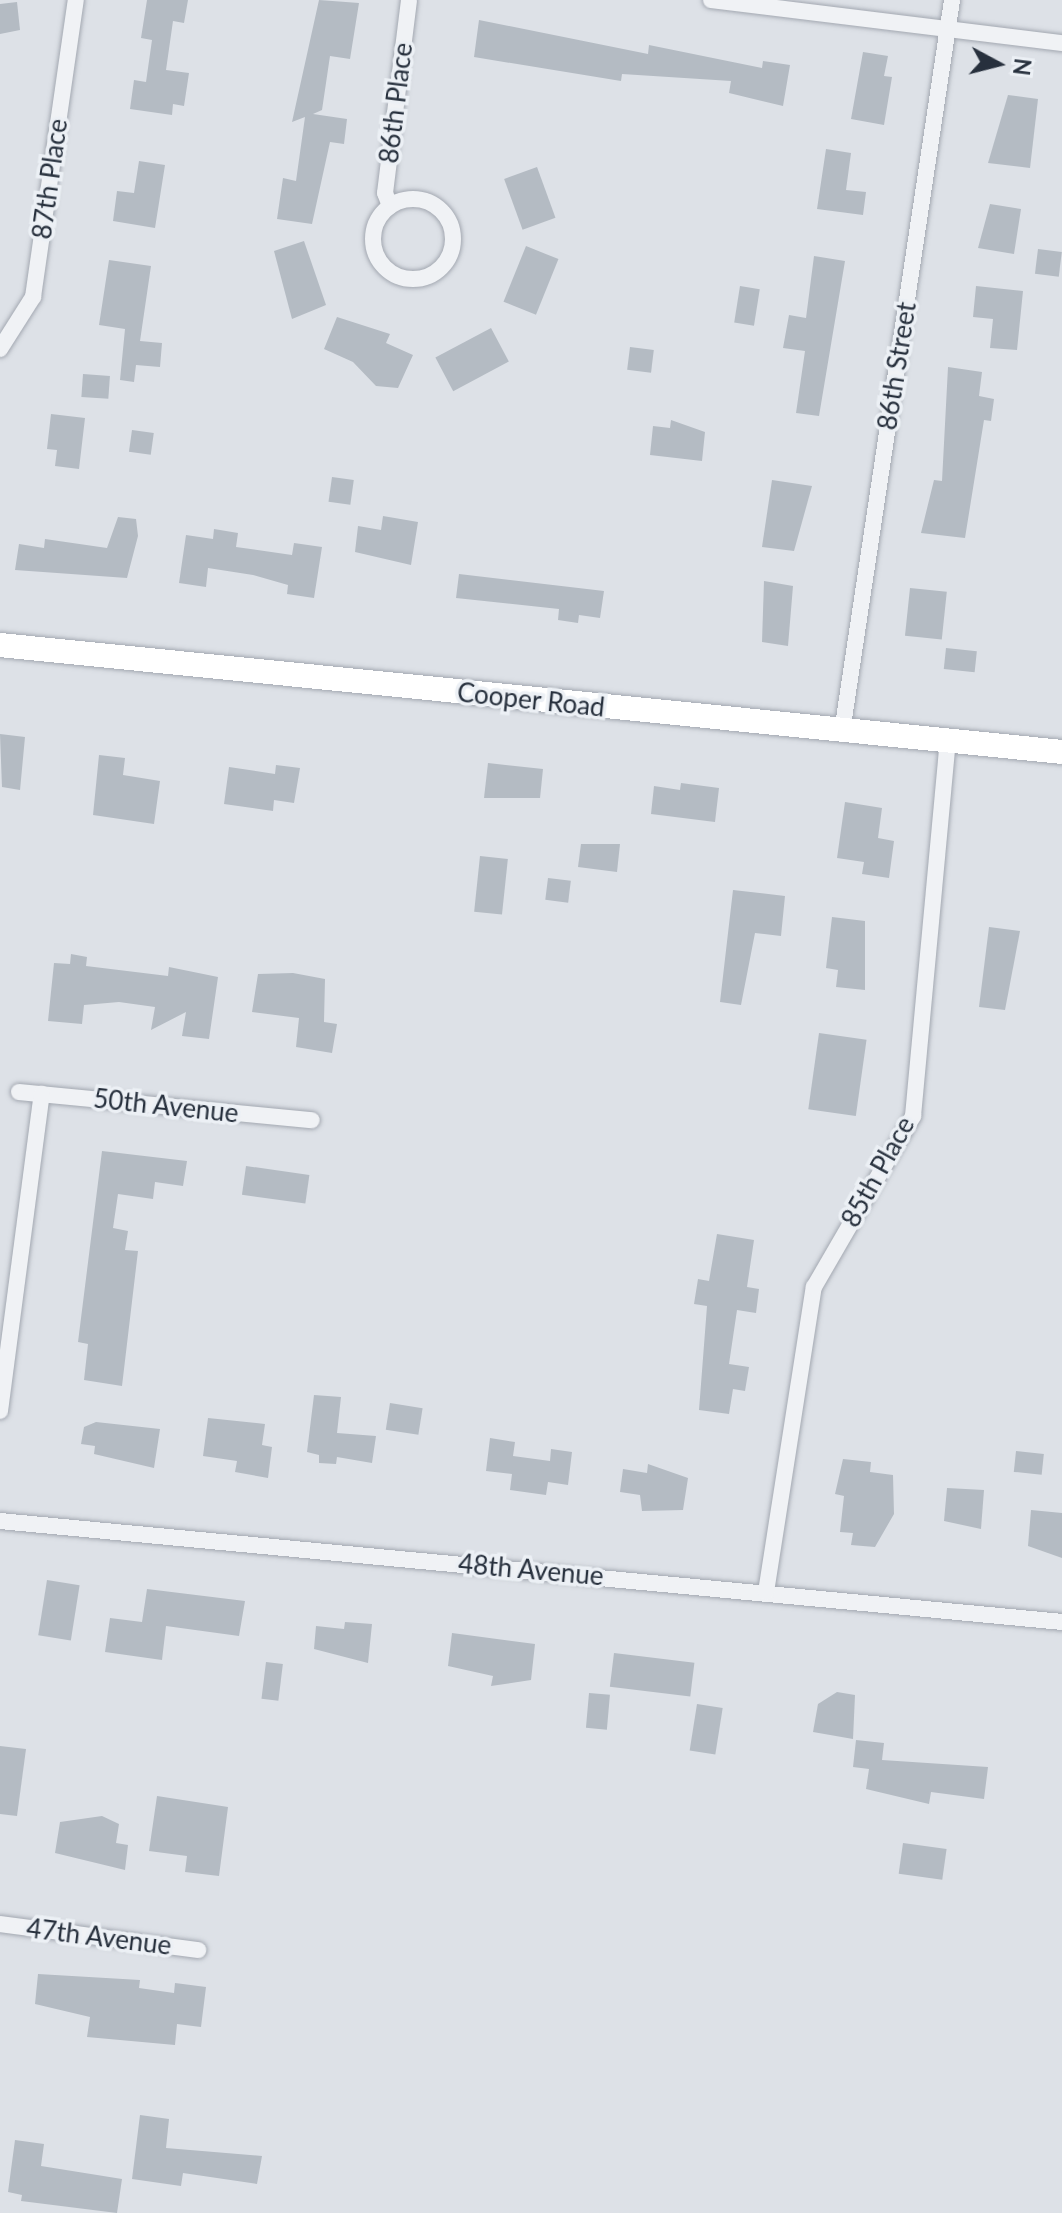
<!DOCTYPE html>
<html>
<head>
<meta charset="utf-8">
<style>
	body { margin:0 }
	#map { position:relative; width:1062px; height:2213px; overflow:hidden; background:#dde1e7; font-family:Lato,sans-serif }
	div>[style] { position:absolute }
	.building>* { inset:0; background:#b4bbc3; transform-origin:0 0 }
	.roads { filter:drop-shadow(0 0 2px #a3a8b1) drop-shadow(0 0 2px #a3a8b1) }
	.street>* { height:16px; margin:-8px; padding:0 8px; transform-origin:8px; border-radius:8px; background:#f0f2f5 }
	.street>.ring { margin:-8px; padding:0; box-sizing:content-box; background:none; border:16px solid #f0f2f5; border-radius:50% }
	.secondary>* { height:24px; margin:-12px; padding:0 12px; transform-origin:12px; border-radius:12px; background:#fff }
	span { translate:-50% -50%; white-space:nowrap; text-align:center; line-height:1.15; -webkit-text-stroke:7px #ecf0f5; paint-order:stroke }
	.street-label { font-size:26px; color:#27303d }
	.north { position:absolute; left:958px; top:24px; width:80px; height:80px; -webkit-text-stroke:6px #ecf0f5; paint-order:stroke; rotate:97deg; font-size:22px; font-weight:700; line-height:32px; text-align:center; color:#27303d }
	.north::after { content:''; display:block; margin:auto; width:28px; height:36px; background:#27303d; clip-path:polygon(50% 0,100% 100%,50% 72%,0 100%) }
</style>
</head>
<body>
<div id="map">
	<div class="building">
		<i style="clip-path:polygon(147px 0,188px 0,184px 23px,173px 21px,166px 70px,189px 73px,184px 106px,173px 104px,172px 115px,130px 109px,134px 80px,146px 82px,152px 40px,141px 38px)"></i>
		<i style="clip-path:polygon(319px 0,359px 3px,350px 59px,330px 56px,322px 110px,313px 114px,347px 119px,344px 144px,330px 142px,312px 224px,277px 219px,283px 178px,296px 181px,305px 117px,292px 122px)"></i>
		<i style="clip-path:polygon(17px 2px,20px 30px,0 34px,0 4px)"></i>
		<i style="clip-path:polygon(479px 20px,648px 54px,649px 45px,762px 68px,763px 61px,790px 65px,783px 106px,729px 93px,731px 81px,622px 74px,621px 81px,474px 57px)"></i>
		<i style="clip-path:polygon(863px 52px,888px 56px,884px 76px,892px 77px,884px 125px,851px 119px)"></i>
		<i style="clip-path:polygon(1008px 95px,1038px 99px,1030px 168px,988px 163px)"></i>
		<i style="clip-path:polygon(826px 149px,851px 153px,846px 190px,866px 192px,863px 215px,817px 209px)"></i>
		<i style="clip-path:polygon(139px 161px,165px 165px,155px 228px,113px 221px,117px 191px,134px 193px)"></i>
		<i style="left:537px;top:167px;width:54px;height:35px;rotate:70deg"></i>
		<i style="clip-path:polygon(990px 204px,1021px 209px,1014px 254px,978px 248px)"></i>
		<i style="clip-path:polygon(304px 241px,326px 305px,292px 319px,274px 251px)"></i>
		<i style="left:526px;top:246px;width:35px;height:60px;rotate:22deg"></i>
		<i style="left:1038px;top:249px;width:24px;height:25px;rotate:7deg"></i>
		<i style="clip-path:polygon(814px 256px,845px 261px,819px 416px,796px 413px,805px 351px,783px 348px,789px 315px,806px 318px)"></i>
		<i style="clip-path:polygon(109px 260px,151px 266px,140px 341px,162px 343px,160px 367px,136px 365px,134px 382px,120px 380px,125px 329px,99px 325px)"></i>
		<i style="left:740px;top:286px;width:20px;height:37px;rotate:9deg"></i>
		<i style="clip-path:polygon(976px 286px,1023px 291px,1017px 350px,990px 348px,993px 319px,973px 317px)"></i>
		<i style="clip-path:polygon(337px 317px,390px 334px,386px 343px,413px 355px,398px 388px,376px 386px,353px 362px,324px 349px)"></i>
		<i style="left:491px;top:328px;width:38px;height:63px;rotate:62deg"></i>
		<i style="left:630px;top:347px;width:24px;height:23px;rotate:7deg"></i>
		<i style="clip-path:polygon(948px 367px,982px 372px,979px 396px,994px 399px,991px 421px,984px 420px,965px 538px,921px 533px,934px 480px,942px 481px)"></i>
		<i style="left:83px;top:374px;width:27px;height:23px;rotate:4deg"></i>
		<i style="clip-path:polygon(51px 414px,85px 418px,79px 469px,55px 466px,57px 450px,47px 449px)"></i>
		<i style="clip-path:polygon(671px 420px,705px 432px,702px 461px,650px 455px,653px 426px,670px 428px)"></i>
		<i style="left:132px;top:430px;width:22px;height:22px;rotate:8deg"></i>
		<i style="left:332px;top:477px;width:22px;height:25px;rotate:8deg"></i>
		<i style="clip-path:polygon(772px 480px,812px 486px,794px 551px,762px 547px)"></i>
		<i style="clip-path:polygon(383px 516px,418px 522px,411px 565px,355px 552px,358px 526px,381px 530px)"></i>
		<i style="clip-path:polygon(118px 517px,136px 519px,138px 536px,127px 578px,15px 570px,19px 544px,44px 548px,45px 539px,107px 548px)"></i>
		<i style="clip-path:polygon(214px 529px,238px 533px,236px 547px,292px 555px,294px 543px,322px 547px,314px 598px,287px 594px,288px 585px,253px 575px,208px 568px,206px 587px,179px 583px,186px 535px,213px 539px)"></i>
		<i style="clip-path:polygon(459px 574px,604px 591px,600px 618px,579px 615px,578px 623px,558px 620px,559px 609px,456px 598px)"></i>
		<i style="clip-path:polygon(764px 581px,793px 586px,788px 646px,762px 642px)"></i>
		<i style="left:910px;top:588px;width:37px;height:48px;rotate:6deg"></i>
		<i style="left:946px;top:648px;width:31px;height:21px;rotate:6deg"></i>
		<i style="clip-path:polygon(0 734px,25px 737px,20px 790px,2px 787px)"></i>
		<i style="clip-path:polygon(99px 755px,125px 758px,123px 775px,160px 781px,154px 824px,93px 815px)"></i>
		<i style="clip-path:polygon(488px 763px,543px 769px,540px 798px,484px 798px)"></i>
		<i style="clip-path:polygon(276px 765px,300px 768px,294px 803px,274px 800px,273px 811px,224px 804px,229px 767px,275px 774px)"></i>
		<i style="clip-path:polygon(681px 783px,719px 788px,715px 822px,651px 814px,654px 786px,680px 790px)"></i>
		<i style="clip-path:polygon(845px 802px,882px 808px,878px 838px,894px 841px,889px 878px,862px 874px,864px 862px,837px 858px)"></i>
		<i style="clip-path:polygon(581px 844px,620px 844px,617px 872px,578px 867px)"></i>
		<i style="left:480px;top:856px;width:28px;height:56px;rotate:6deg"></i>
		<i style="left:548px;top:878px;width:23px;height:22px;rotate:7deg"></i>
		<i style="clip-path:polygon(733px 890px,785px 896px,781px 936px,755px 933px,741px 1005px,720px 1002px)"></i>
		<i style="clip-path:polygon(832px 917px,865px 921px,865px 990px,836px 987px,838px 970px,826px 968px)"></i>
		<i style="clip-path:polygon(989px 927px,1020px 931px,1005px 1010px,979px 1007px)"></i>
		<i style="clip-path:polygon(71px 954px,87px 957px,86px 966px,168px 976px,169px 967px,218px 977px,209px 1039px,182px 1036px,186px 1012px,151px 1030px,155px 1007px,119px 1002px,84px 1005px,82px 1024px,48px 1021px,54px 963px,70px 964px)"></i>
		<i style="clip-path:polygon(293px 973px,325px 979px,324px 1022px,337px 1024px,332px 1053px,296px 1047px,299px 1018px,252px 1012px,258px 974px)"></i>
		<i style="left:819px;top:1033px;width:48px;height:77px;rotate:8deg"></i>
		<i style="clip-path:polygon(102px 1151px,187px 1161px,183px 1186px,155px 1182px,153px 1199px,118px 1194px,113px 1228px,128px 1231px,125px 1250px,138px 1251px,122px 1386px,84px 1380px,88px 1344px,78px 1342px)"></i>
		<i style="left:246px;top:1166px;width:64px;height:29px;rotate:8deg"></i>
		<i style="clip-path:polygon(717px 1234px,754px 1240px,747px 1287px,759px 1289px,756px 1313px,737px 1310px,729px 1364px,749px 1367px,745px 1391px,733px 1389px,729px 1414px,699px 1410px,707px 1306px,694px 1304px,698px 1279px,709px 1281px)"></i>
		<i style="clip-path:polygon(314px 1395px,341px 1397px,337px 1433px,376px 1436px,372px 1463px,337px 1457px,336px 1464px,319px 1463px,319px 1455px,307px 1452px)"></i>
		<i style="left:390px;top:1403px;width:33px;height:27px;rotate:9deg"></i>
		<i style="clip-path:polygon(208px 1418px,265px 1424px,262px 1445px,272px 1447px,268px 1478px,235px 1472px,237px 1461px,203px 1456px)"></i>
		<i style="clip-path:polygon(96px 1422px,160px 1429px,154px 1468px,94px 1454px,95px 1446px,81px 1444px,84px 1427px)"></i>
		<i style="clip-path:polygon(490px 1438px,515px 1442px,513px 1456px,550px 1461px,551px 1449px,572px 1452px,568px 1485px,548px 1482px,546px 1495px,510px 1490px,512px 1474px,486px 1471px)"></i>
		<i style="left:1016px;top:1451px;width:28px;height:21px;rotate:6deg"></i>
		<i style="clip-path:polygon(843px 1459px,871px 1462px,870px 1472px,893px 1475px,894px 1514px,875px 1547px,851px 1545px,853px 1533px,840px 1532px,844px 1496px,835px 1494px)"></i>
		<i style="clip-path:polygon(648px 1464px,688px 1478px,683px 1510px,642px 1511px,640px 1495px,620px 1492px,623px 1469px,647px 1473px)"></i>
		<i style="clip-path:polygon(947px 1488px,984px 1490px,981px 1529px,944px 1521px)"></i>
		<i style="clip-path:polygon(1031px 1510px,1062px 1513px,1062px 1558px,1028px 1546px)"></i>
		<i style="left:47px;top:1580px;width:33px;height:56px;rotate:9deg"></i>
		<i style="clip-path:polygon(147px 1589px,245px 1601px,239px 1636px,166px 1626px,162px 1660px,105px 1652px,110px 1618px,142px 1622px)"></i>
		<i style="clip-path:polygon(345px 1622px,372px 1624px,368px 1663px,314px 1649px,316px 1626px,344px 1629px)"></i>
		<i style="clip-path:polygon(452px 1633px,535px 1644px,531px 1680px,491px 1686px,493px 1676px,448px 1666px)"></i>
		<i style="left:614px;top:1653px;width:81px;height:34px;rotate:7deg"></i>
		<i style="left:266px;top:1662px;width:17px;height:37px;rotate:7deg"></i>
		<i style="clip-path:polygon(837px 1692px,855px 1695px,853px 1739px,813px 1732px,818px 1704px)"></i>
		<i style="left:589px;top:1693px;width:21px;height:35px;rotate:5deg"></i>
		<i style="left:697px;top:1704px;width:26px;height:47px;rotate:9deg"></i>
		<i style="clip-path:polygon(856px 1740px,884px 1743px,882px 1760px,988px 1767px,984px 1799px,931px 1792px,929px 1804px,866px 1789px,869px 1769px,853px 1767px)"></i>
		<i style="clip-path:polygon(0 1746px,26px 1749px,17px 1816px,0 1814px)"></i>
		<i style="clip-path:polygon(157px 1796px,228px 1807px,219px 1876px,185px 1872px,187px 1856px,149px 1851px)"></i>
		<i style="clip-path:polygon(102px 1816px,119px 1824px,116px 1843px,128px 1845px,125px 1870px,55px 1853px,60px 1822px)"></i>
		<i style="left:903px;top:1843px;width:44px;height:31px;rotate:8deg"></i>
		<i style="clip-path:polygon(38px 1974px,140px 1980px,139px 1988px,174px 1993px,175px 1983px,206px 1987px,201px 2027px,177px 2024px,175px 2045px,87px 2037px,90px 2017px,35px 2004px)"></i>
		<i style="clip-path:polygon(140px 2115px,169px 2119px,166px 2148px,262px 2156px,257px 2184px,183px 2173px,181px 2186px,132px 2179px)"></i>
		<i style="clip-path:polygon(15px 2140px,44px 2144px,41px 2166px,122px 2179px,117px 2213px,21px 2201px,22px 2195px,8px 2192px)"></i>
	</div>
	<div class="roads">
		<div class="street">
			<i style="left:711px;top:0;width:354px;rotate:7deg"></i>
			<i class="ring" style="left:373px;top:199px;width:64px;height:64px"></i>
			<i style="left:390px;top:206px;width:14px;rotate:-111deg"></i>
			<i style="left:385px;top:193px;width:194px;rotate:-82.9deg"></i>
			<i style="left:0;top:349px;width:62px;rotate:-57.6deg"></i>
			<i style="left:33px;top:297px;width:300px;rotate:-81.8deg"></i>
			<i style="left:842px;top:732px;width:740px;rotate:-81.45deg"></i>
			<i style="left:19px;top:1092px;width:294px;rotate:5.5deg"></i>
			<i style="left:0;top:1411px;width:320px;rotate:-82.5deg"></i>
			<i style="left:0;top:1521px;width:1067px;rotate:5.43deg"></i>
			<i style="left:766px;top:1592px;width:309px;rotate:-81.1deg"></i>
			<i style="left:814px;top:1287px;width:198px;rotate:-59.9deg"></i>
			<i style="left:913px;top:1116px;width:376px;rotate:-84.7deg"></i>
			<i style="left:0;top:1924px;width:200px;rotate:7.5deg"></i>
		</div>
		<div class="secondary">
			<i style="left:0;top:645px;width:1067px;rotate:5.75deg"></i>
		</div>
	</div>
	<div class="street-label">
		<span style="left:396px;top:103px;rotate:-83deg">86th Place</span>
		<span style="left:50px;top:179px;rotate:-82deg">87th Place</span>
		<span style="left:897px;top:366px;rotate:-81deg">86th Street</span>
		<span style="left:531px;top:700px;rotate:6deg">Cooper Road</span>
		<span style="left:166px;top:1106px;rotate:6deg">50th Avenue</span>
		<span style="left:878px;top:1172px;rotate:-61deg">85th Place</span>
		<span style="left:531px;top:1570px;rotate:5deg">48th Avenue</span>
		<span style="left:99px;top:1937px;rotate:7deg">47th Avenue</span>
	</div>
	<div class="north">N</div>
</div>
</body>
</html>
